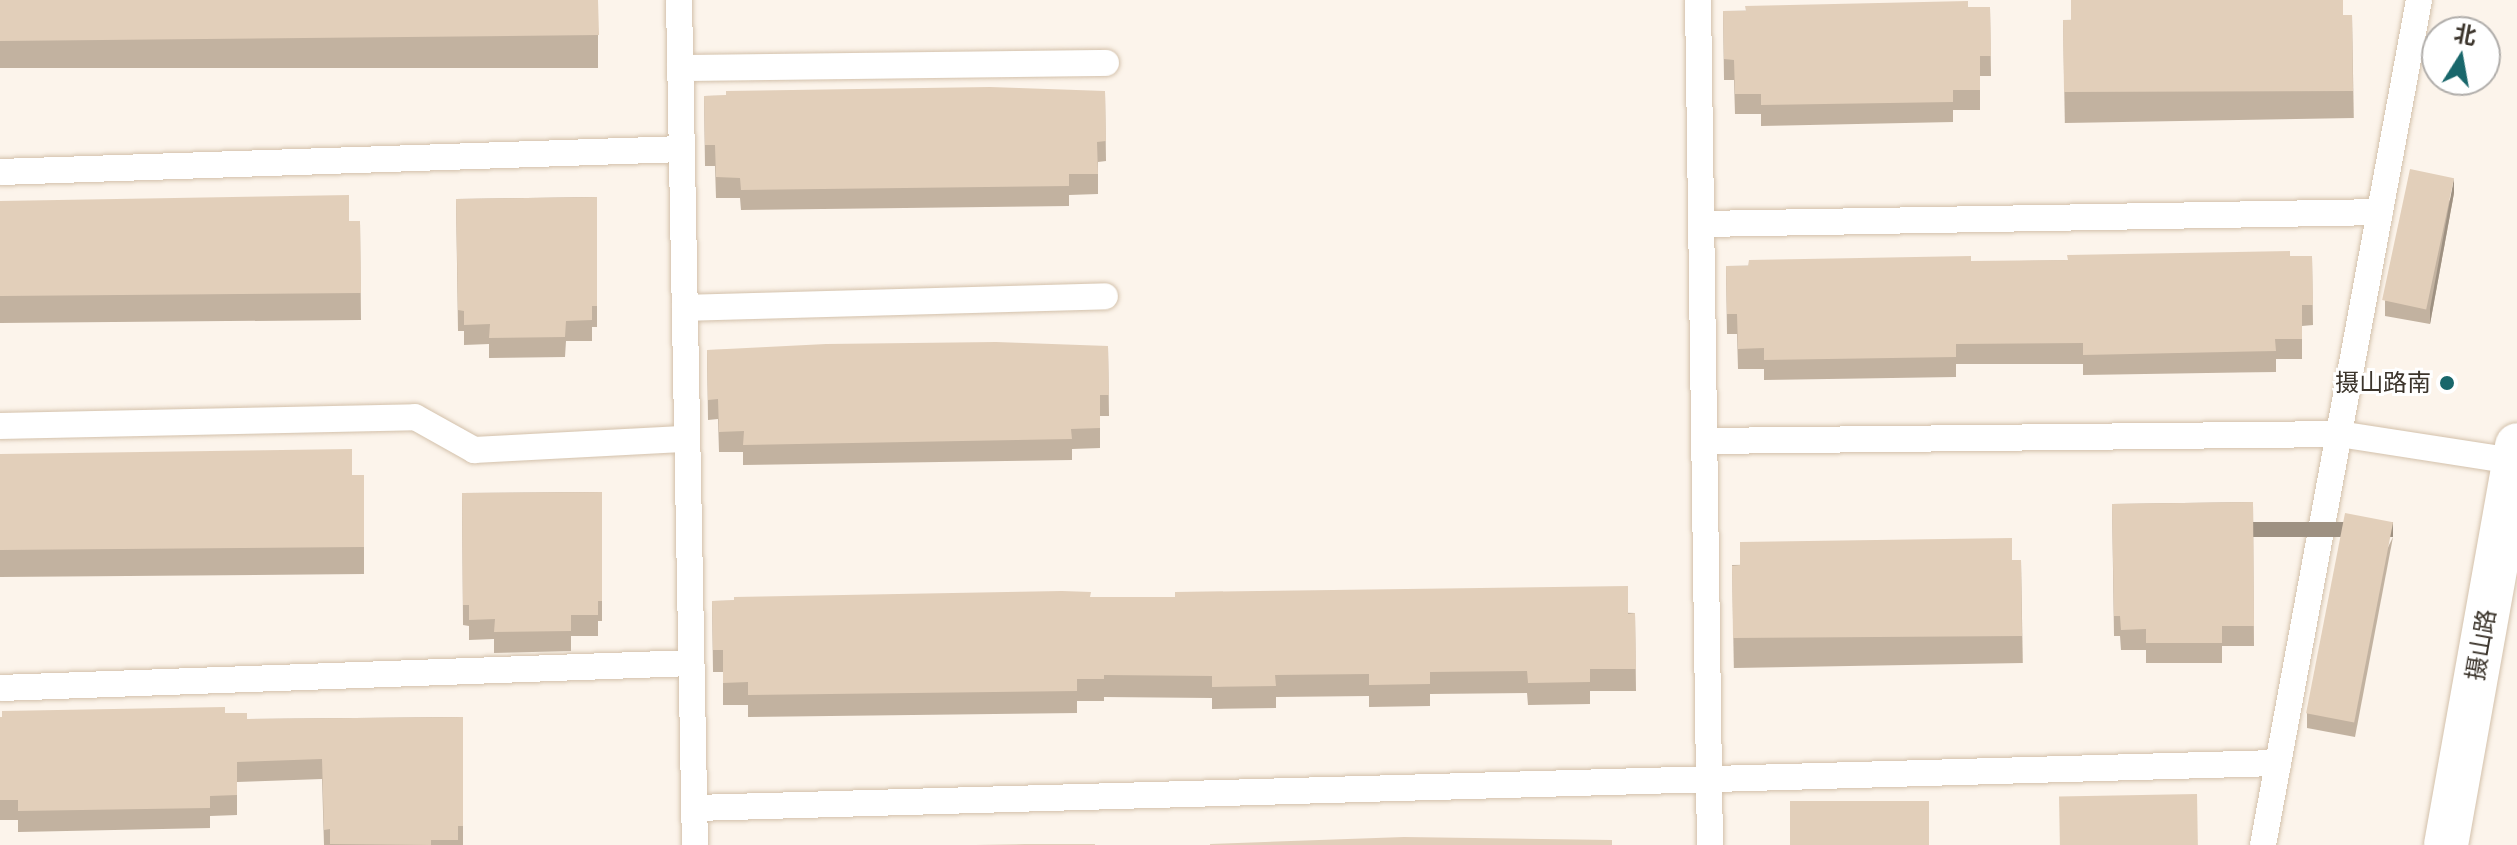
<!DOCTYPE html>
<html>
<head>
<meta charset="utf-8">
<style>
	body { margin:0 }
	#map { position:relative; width:2517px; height:845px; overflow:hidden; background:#fcf4eb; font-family:"Archivo Narrow","Noto Sans SC",sans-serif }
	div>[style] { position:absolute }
	.roads { filter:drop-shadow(0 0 2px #d3c1ab) drop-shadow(0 0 2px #d3c1ab) }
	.service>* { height:26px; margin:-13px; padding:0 13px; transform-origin:13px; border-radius:13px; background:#fff }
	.minor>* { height:44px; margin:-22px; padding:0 22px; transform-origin:22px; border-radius:22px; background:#fff }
	.wall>* { inset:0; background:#c2b2a0; transform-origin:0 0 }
	.shaded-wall>* { inset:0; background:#9e9182; transform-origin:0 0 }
	.building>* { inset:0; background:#e2cfba; transform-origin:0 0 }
	.dots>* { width:22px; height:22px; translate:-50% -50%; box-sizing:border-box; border:4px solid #fff; border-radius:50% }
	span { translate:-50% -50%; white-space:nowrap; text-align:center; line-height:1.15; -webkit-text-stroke:6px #fff; paint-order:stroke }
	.poi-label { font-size:24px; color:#3c352c }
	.right { translate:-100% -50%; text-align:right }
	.street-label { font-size:24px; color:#3c352c }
	.north { position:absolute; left:2421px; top:16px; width:80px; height:80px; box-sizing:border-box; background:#fff; border:2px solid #b1aeab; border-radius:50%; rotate:11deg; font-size:22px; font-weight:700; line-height:32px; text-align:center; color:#3c352c }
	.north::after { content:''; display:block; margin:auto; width:28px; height:36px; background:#19676b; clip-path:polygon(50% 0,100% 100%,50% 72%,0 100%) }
</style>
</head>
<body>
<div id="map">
	<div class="roads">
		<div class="service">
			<i style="left:679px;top:0;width:845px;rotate:88.92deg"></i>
			<i style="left:1698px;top:0;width:845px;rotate:89.19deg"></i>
			<i style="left:680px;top:68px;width:426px;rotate:-0.7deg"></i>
			<i style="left:0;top:172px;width:681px;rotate:-1.93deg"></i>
			<i style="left:1702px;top:224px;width:678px;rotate:-1.01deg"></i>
			<i style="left:685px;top:308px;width:420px;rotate:-1.6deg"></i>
			<i style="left:0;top:426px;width:415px;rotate:-1.2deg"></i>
			<i style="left:415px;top:417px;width:68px;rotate:29.2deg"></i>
			<i style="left:474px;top:450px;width:213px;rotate:-3deg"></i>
			<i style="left:1704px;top:441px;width:635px;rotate:-0.63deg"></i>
			<i style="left:2339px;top:434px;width:177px;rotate:8.8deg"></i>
			<i style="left:0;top:688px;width:691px;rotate:-2.07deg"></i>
			<i style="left:695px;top:808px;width:1584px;rotate:-1.63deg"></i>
			<i style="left:2263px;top:845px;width:859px;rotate:-79.54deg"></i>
		</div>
		<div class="minor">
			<i style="left:2446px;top:845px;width:406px;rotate:-79.9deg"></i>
		</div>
	</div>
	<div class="wall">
		<i style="left:0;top:0;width:598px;height:68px"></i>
		<i style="clip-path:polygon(1990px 7px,1991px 76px,1980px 76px,1980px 110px,1953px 110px,1953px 122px,1761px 126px,1761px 114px,1735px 114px,1734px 80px,1724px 80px,1723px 11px)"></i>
		<i style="left:2352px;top:15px;width:103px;height:289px;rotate:89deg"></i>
		<i style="clip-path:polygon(1105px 91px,1106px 161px,1098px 162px,1098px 194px,1069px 195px,1069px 206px,741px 210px,740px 198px,716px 198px,715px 166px,705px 166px,704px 96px)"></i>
		<i style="clip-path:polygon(2454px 193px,2430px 324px,2385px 316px,2385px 301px)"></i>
		<i style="clip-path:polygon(597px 197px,597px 327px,592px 327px,592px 341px,566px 341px,565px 357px,489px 358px,489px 344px,464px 345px,464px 331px,458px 331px,456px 199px)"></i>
		<i style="clip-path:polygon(0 201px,349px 221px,360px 221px,361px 320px,0 323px)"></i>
		<i style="clip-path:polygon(2312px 256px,2313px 325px,2302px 326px,2302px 359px,2276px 359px,2276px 372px,2083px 375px,2083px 364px,1956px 364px,1956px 377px,1764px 380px,1764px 369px,1738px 369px,1737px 334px,1727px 334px,1726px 266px)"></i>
		<i style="clip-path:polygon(1108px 346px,1109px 416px,1100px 416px,1100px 448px,1072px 449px,1072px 460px,743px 465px,743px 452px,719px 452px,718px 419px,708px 420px,707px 350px)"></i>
		<i style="clip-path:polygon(0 454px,352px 475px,364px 475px,364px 574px,0 577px)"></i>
		<i style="clip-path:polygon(602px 492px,602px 621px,598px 621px,598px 636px,571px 636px,571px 651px,494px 653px,494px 639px,469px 640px,469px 626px,463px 625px,462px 493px)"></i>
		<i style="clip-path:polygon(2253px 502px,2254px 646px,2222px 646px,2222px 663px,2146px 663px,2146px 650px,2121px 650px,2120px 636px,2114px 636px,2112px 504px)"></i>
		<i style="clip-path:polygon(2393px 537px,2355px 737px,2307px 728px,2307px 713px)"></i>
		<i style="left:2021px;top:560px;width:103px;height:289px;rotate:89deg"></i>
		<i style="clip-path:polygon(1091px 597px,1635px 613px,1636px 691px,1590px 691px,1590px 704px,1528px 705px,1527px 693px,1430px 694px,1430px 706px,1369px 707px,1369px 696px,1276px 697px,1276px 708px,1212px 709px,1212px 698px,1104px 697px,1104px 701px,1077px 701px,1077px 713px,748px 717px,748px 705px,723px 705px,723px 672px,713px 672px,712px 601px)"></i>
		<i style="clip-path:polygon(225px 713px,247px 719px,463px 717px,463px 845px,324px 845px,322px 779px,237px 782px,237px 815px,210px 816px,210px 828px,18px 832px,18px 820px,0 820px,0 717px)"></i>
	</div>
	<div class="shaded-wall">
		<i style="clip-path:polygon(2454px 178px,2454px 193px,2430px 324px,2430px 309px)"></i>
		<i style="left:2393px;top:522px;width:15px;height:204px;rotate:90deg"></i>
	</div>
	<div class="building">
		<i style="clip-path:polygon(0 0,598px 0,599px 35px,0 41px)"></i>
		<i style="clip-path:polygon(2071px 0,2343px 0,2343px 15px,2352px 15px,2353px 91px,2064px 92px,2063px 20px,2071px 20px)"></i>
		<i style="clip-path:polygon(1968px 1px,1968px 7px,1990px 7px,1991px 56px,1980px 56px,1980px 90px,1953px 90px,1953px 102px,1761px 105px,1761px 94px,1735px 94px,1734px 60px,1724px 59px,1723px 11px,1746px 11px,1745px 6px)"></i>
		<i style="clip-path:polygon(990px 87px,1105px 91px,1106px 141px,1097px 142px,1098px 174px,1069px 174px,1069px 186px,741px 190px,740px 178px,716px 177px,715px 145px,705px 145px,704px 96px,726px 95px,726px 91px)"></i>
		<i style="left:2410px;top:169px;width:45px;height:134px;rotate:12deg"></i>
		<i style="clip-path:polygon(349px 195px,349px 221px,360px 221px,361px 293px,0 296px,0 201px)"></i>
		<i style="clip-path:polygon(597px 197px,597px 306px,592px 306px,592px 320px,566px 321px,565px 337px,489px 338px,490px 324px,464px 325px,464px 311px,458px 310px,456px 199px)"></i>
		<i style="clip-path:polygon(2290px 251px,2290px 256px,2312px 256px,2313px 305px,2302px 305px,2302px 339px,2275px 339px,2276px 351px,2083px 355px,2083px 343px,1956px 344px,1956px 357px,1764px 360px,1764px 348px,1738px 349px,1737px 314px,1727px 314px,1726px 266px,1748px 266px,1749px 260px,1971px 256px,1971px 261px,2068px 260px,2067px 255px)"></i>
		<i style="clip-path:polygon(996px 342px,1108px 346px,1109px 395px,1100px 395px,1100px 428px,1071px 429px,1072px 439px,743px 445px,744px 431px,719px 432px,718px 399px,708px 400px,707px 350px,826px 344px)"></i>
		<i style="clip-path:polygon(352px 449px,352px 475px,364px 475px,364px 547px,0 550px,0 454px)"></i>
		<i style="clip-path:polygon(602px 492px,602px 601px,598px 601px,598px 615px,571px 615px,571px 631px,494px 632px,495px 619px,469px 620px,469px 605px,463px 605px,462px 493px)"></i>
		<i style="clip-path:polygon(2253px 502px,2254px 626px,2222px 626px,2222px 643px,2146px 643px,2146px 629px,2121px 630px,2120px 616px,2114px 616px,2112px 504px)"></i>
		<i style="left:2345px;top:513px;width:49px;height:204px;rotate:11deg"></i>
		<i style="clip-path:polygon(2012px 538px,2012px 560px,2021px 560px,2022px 636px,1733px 638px,1732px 566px,1740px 565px,1740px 542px)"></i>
		<i style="clip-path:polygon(1628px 586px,1628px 614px,1635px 613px,1636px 669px,1590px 669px,1590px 682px,1528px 683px,1527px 671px,1430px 672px,1430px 684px,1369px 685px,1369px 674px,1275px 675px,1276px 686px,1212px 687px,1212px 676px,1104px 675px,1104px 679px,1077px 679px,1077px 691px,748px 695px,748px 682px,723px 683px,723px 650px,713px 650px,712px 601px,734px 600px,734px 597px,1062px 591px,1091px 592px,1090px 597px,1175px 597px,1175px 592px)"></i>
		<i style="clip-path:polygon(225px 707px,225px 713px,247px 713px,247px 719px,463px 717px,463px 826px,458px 826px,458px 840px,431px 840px,431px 845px,330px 844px,330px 829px,324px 830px,322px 759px,237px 762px,237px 795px,210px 796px,210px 808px,18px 811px,18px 800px,0 800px,0 717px,2px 717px,2px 711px)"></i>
		<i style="left:2197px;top:794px;width:51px;height:138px;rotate:89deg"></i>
		<i style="left:1790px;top:801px;width:139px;height:44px"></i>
		<i style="clip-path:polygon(1404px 837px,1612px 840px,1612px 845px,1210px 845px,1210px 844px)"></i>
		<i style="clip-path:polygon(1025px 844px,1095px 844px,1095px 845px,975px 845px)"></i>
	</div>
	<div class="dots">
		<i style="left:2447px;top:383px;background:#19676b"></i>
	</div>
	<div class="poi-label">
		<span class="right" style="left:2431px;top:383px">摄山路南</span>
	</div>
	<div class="street-label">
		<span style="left:2481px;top:645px;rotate:-80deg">摄山路</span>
	</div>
	<div class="north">北</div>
</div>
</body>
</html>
